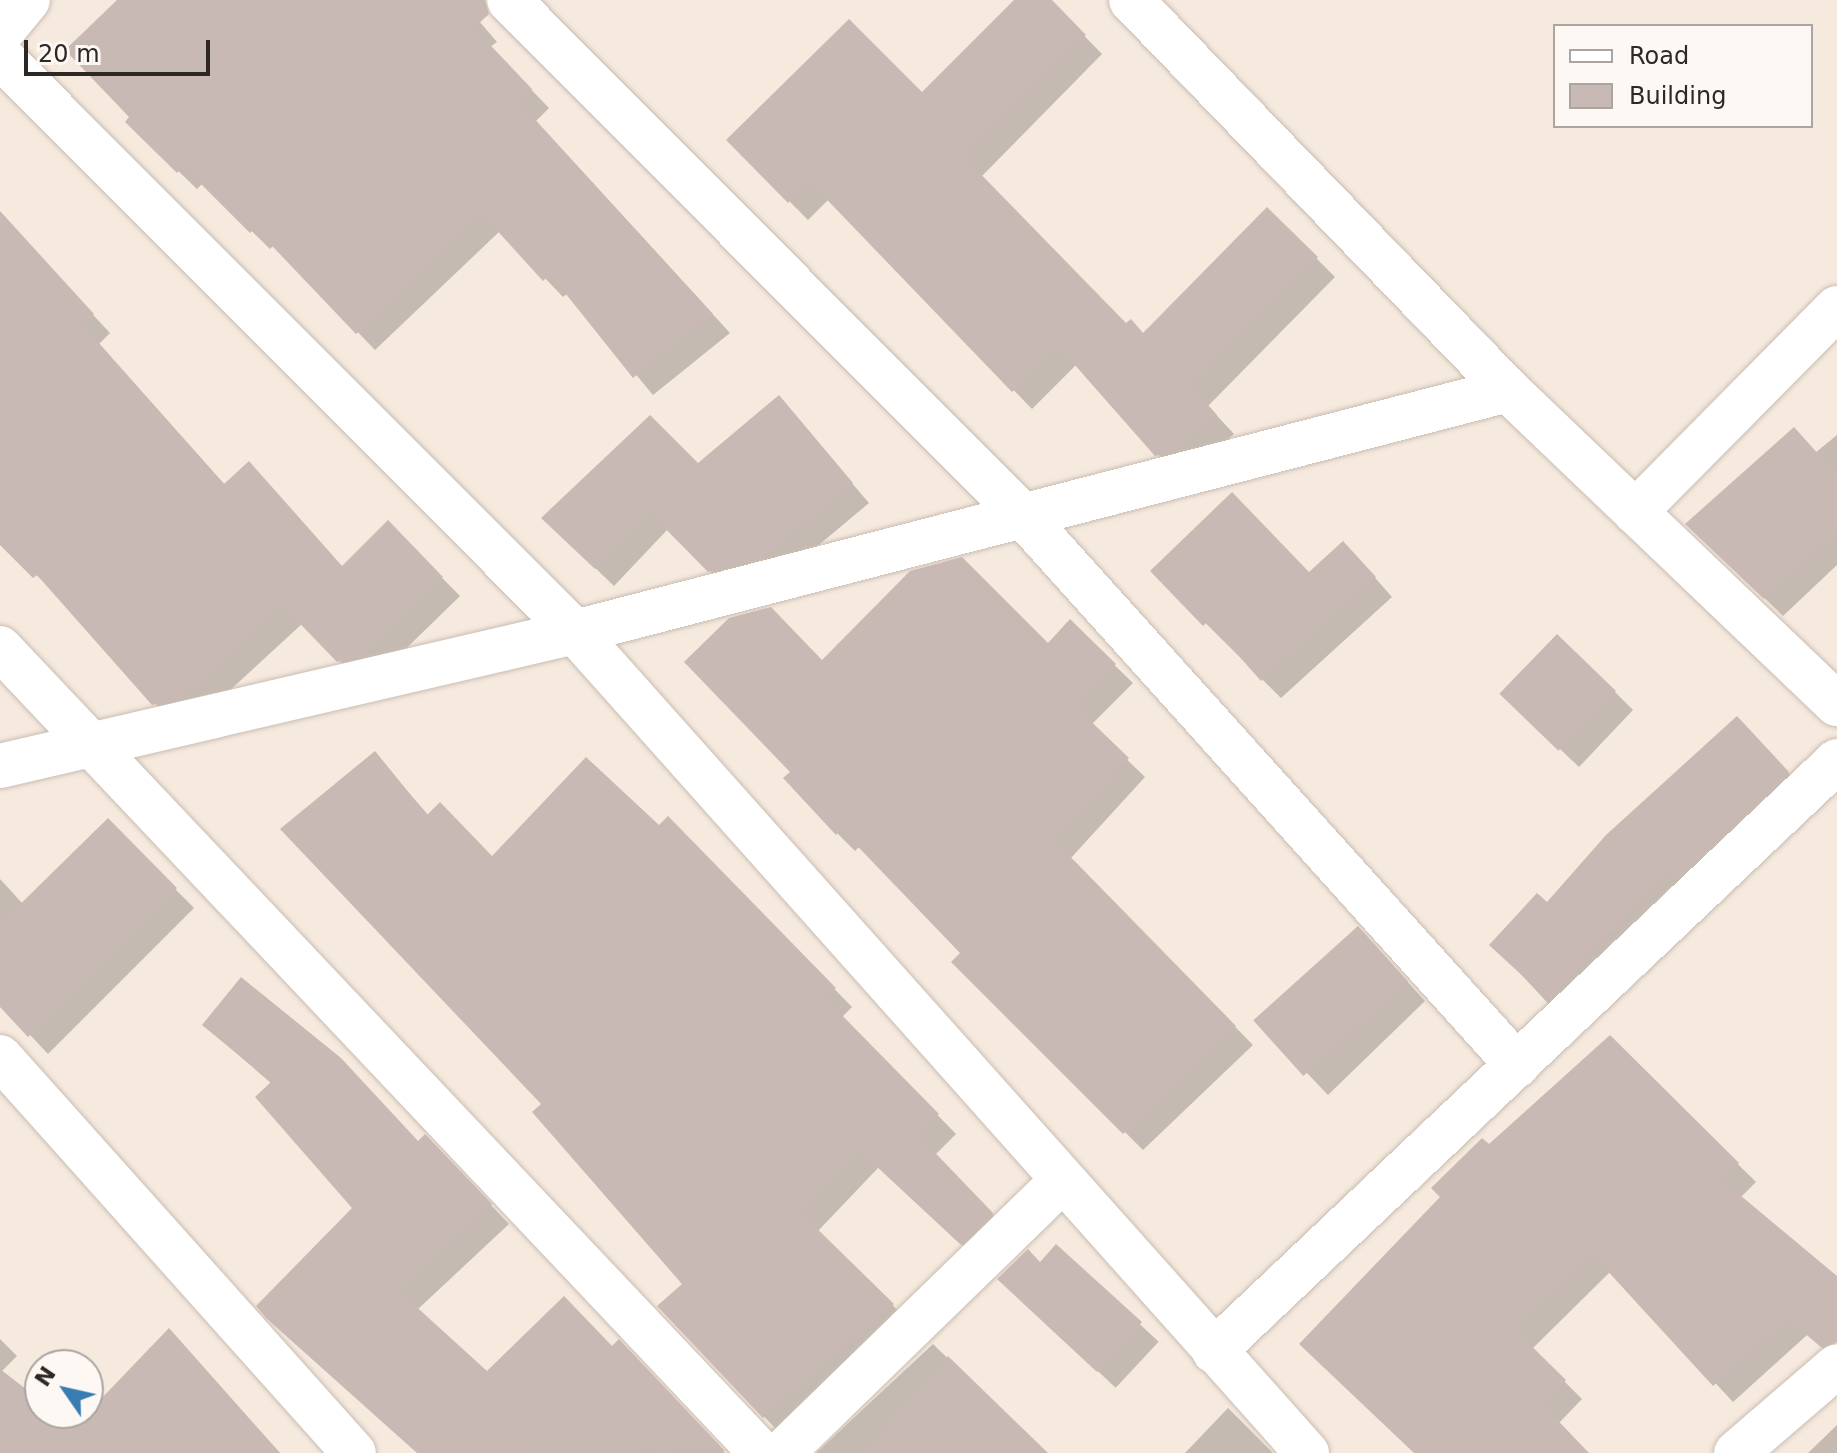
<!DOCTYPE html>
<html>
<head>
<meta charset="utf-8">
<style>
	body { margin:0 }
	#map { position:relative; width:1837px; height:1453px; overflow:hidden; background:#f6e9de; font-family:"DejaVu Sans",sans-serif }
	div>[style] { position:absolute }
	.shadow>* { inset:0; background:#0003; transform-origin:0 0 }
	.building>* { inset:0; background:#c9b9b4; transform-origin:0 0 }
	.roads { filter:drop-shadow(0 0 2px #c9bdb2) drop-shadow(0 0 2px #c9bdb2) }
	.minor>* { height:44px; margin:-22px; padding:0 22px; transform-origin:22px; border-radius:22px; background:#fff }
	.tertiary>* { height:44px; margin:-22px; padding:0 22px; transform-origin:22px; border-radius:22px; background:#fff }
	span { translate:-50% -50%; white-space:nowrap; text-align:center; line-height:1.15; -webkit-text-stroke:7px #fdf8f4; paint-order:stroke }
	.legend { position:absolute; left:1553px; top:24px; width:260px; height:104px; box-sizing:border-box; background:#fdf8f4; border:2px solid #aaa5a1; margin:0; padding:10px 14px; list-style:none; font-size:24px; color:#2d2824 }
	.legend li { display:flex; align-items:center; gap:16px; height:40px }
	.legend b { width:40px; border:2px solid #aaa5a1 }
	.north { position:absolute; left:24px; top:1349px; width:80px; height:80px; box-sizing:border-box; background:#fdf8f4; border:2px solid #aaa5a1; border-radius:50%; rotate:304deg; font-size:22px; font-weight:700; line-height:32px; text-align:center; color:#2d2824 }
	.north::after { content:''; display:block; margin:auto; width:28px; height:36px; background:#377db2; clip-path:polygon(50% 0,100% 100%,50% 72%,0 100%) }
	.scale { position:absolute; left:24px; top:40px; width:186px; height:36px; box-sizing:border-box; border:4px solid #2d2824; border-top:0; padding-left:10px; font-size:24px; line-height:28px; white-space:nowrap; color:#2d2824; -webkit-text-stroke:6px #fdf8f4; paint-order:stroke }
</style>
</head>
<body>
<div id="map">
	<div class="shadow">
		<i style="clip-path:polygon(120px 0,461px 0,497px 42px,490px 47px,549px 108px,536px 121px,730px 333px,653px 395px,568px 293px,563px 297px,500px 231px,375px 350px,274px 245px,270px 249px,203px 183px,197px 189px,146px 140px,132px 117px)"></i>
		<i style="clip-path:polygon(1016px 0,1049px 0,1102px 54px,981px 177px,1127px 326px,1144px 335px,1268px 210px,1335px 277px,1208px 406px,1234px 434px,1196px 468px,1175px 473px,1077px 364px,1032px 409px,829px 199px,808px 220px,729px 140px,922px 95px)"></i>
		<i style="clip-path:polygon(0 215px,110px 333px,99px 344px,225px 485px,343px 567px,388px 523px,460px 596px,380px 674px,357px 679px,303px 623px,203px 715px,172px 722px,55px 592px,0 542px)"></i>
		<i style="clip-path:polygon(779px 398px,869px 503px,783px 575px,728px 589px,668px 529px,614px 586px,562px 536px,698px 465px)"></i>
		<i style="clip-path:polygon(1837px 435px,1837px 565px,1783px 616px,1706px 542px)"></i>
		<i style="clip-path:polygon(1361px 562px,1392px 597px,1281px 698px,1153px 571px,1310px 574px)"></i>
		<i style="clip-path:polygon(1070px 622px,1133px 683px,1091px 725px,1145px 777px,1070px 859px,1253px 1045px,1143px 1150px,954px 962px,962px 953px,860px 846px,855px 851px,837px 833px,792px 772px,822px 663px,1048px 645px)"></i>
		<i style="clip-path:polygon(1615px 692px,1633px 710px,1579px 767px,1520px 711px)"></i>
		<i style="left:1755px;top:737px;width:74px;height:333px;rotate:47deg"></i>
		<i style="clip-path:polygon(375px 754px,429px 816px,492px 858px,659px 828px,668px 819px,852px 1007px,842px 1017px,956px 1134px,935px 1155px,1010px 1232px,980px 1261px,879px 1167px,817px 1232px,914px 1326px,791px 1445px,660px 1306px,685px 1284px,544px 1104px)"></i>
		<i style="clip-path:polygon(108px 821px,194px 908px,48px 1054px,0 1003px,0 879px,23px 904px)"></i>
		<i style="clip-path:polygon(1376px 947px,1425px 1001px,1328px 1095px,1260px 1024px)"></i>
		<i style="clip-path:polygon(204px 1025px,444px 1156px,509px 1224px,417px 1310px,487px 1373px,613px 1348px,638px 1361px,725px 1453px,418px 1453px,277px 1324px,355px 1208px,272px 1084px)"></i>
		<i style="clip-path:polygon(1610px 1038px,1756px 1182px,1740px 1198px,1837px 1278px,1837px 1340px,1827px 1352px,1807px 1335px,1733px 1402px,1611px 1271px,1532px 1349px,1582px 1399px,1558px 1424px,1587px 1453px,1415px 1453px,1489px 1147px)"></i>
		<i style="left:1057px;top:1247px;width:139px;height:63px;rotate:43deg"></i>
		<i style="clip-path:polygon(169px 1331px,280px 1453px,0 1453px,0 1339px,17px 1356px,1px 1372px,40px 1403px,40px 1413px,53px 1413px,74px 1429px)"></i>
		<i style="clip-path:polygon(933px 1344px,1045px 1453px,816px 1453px)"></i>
		<i style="clip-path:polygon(1228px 1408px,1273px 1453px,1185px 1453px)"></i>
		<i style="clip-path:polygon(1837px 1425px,1837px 1453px,1808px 1453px)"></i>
	</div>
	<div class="building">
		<i style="clip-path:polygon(117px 0,485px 0,489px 14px,474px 28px,532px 89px,519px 102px,713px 314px,633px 378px,550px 274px,543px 281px,482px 214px,356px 334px,255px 228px,250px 233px,183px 166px,177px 173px,125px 122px,129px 117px,65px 50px)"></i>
		<i style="clip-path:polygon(1014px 0,1052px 0,1086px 35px,964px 157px,1126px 323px,1131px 319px,1143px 333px,1267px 207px,1318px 257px,1191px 386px,1217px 415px,1177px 450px,1155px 456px,1059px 347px,1012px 392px,810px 182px,788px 203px,726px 140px,849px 19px,922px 92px)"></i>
		<i style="clip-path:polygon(0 211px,94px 314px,82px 324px,224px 484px,249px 461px,342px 566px,388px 520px,443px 577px,361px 656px,337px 662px,283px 606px,185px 697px,152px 705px,37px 575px,33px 578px,0 545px)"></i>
		<i style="clip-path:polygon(779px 395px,853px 483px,764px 557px,708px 572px,649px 512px,595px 569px,541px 518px,650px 415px,698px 463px)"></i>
		<i style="clip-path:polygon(1794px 427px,1837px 475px,1837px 533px,1764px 599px,1685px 524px)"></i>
		<i style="clip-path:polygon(1232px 492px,1309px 572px,1343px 541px,1376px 577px,1261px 681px,1208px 621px,1203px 626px,1150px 571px)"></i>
		<i style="clip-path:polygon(962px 557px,1048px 643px,1070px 619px,1116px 664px,1075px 706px,1129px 758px,1054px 840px,1236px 1026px,1123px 1134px,951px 962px,960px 953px,841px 829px,836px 835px,783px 778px,790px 772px,684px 662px,729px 618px,771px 607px,822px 660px,910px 571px)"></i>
		<i style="left:1557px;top:634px;width:82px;height:83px;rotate:44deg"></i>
		<i style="clip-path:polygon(1737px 716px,1789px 772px,1676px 879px,1669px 872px,1549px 1000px,1489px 945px,1537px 893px,1547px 902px,1606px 835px)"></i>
		<i style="clip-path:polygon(375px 751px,427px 815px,440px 802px,492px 856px,586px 757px,659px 825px,668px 816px,836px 988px,825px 998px,939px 1114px,918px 1135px,993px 1213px,961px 1245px,860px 1151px,801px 1213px,894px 1304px,763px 1418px,657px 1306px,682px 1284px,532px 1112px,541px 1104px,280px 829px)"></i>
		<i style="clip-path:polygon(108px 818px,177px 888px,28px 1037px,0 1007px,0 924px)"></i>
		<i style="left:1358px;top:926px;width:75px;height:141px;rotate:48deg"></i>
		<i style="clip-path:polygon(241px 977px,341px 1058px,418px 1141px,425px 1134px,492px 1204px,399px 1291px,487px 1371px,564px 1296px,612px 1346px,619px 1339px,725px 1451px,417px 1453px,266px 1318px,256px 1306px,352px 1208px,255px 1097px,271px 1082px,202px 1025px)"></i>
		<i style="clip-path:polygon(1610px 1035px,1739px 1163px,1722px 1180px,1837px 1276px,1837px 1342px,1821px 1347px,1788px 1319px,1713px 1386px,1592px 1254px,1515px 1330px,1566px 1380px,1542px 1404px,1589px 1453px,1414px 1453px,1299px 1344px,1440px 1197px,1431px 1188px,1482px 1138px,1489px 1144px)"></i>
		<i style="clip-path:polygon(1056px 1244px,1142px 1322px,1097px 1372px,997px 1279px,1028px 1249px,1040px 1262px)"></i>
		<i style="clip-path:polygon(169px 1328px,280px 1453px,0 1453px,0 1369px,40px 1400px,40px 1413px,57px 1413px,74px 1427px)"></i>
		<i style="clip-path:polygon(948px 1356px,1048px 1453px,861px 1453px)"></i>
	</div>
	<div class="roads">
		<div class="minor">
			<i style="left:509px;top:0;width:728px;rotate:45.11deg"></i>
			<i style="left:1023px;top:516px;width:739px;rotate:48.02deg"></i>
			<i style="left:1131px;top:0;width:542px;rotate:45.97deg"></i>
			<i style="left:0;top:34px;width:44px;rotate:-50.5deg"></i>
			<i style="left:0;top:56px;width:814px;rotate:45.05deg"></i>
			<i style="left:575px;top:632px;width:964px;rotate:-14.54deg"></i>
			<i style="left:1508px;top:390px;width:455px;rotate:43.7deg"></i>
			<i style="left:1635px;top:512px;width:287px;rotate:-45.3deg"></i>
			<i style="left:0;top:648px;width:1108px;rotate:46.61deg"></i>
			<i style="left:0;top:1057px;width:531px;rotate:48.21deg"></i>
			<i style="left:1214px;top:1351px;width:858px;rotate:-43.44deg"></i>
			<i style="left:782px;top:1453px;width:389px;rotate:-44.2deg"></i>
			<i style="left:1736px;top:1453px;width:133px;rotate:-40.7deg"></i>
		</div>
		<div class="tertiary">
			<i style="left:0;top:766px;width:590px;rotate:-13.12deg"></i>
			<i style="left:575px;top:632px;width:1100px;rotate:48.28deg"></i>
		</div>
	</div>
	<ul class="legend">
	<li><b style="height:10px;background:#fff"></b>Road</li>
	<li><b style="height:22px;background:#c9b9b4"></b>Building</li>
	</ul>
	<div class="north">N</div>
	<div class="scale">20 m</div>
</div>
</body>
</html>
